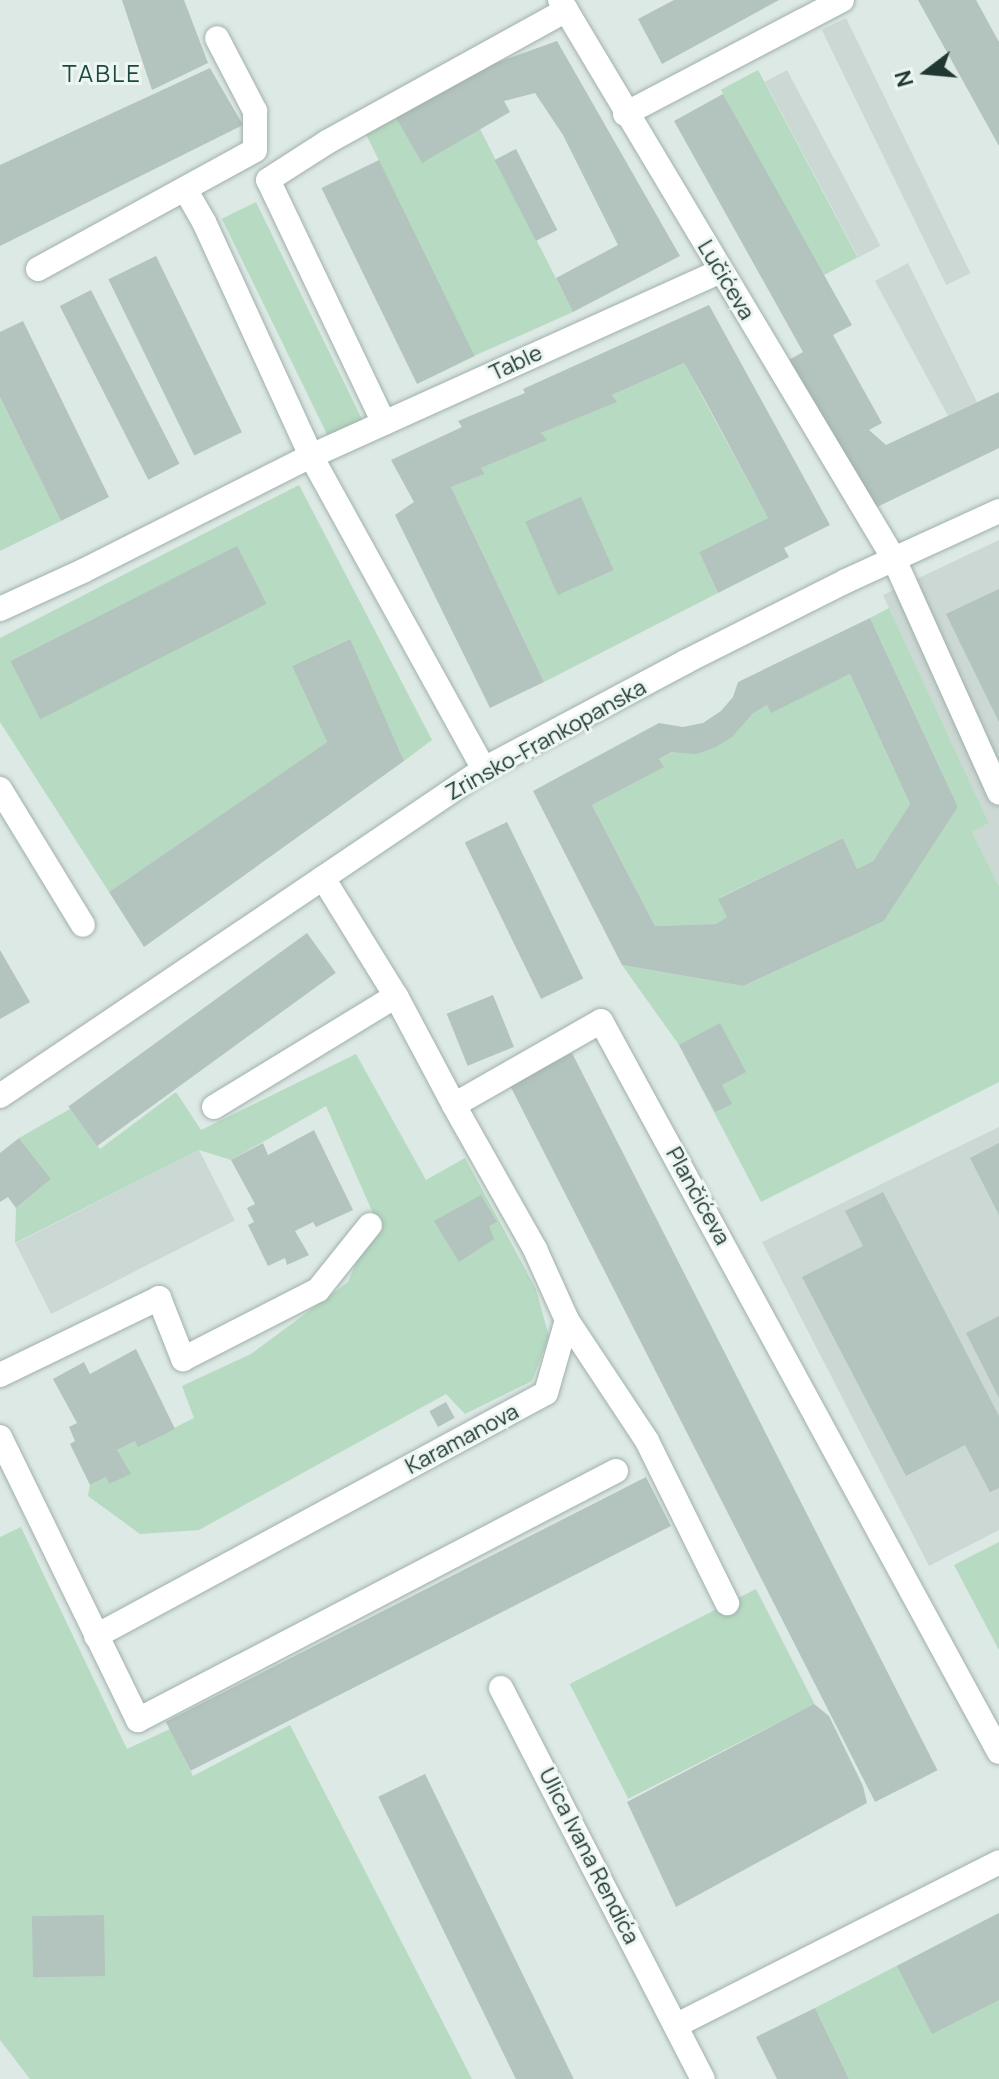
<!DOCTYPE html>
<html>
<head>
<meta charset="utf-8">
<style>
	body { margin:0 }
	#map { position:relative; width:999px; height:2079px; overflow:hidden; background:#dde9e4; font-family:Manrope,sans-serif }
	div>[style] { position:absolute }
	.built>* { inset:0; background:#ccd8d3; transform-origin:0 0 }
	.green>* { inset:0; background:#b6dac2; transform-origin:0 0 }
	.building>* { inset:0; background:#b3c3bd; transform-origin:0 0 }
	.roads { filter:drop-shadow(0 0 2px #a1b0ab) drop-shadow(0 0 2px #a1b0ab) }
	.minor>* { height:24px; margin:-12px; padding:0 12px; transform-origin:12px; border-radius:12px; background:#fff }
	span { translate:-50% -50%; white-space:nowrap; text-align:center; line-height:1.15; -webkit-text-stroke:6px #edf6f2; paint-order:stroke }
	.street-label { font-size:22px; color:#203832 }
	.neighbourhood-label { font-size:24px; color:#1c4940; letter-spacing:2px }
	.north { position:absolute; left:887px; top:32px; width:80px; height:80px; -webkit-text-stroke:6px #edf6f2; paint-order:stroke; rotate:254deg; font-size:22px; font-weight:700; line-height:32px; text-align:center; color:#203832 }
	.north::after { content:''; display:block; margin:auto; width:28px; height:36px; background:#203832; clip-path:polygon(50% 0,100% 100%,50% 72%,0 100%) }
</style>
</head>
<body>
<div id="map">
	<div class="built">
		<i style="left:846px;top:18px;width:284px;height:27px;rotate:64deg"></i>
		<i style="left:787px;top:70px;width:199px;height:25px;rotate:62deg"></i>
		<i style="clip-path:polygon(908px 263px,977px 402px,948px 416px,875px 281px)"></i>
		<i style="clip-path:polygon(999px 540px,999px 886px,972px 832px,989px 823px,883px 595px)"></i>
		<i style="clip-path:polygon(999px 1127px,999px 1530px,929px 1566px,762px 1242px)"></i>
		<i style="left:199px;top:1150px;width:79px;height:206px;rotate:63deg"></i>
	</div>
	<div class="green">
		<i style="left:758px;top:70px;width:212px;height:42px;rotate:62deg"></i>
		<i style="clip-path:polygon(396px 118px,422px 162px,480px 129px,573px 312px,474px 356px,365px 132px)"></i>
		<i style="left:256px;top:202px;width:254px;height:38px;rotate:64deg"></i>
		<i style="clip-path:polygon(684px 363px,768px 518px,699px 552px,718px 593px,544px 682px,451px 487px,485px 474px,481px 468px,546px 439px,541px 433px,616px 402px,612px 395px)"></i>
		<i style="clip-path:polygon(0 397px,61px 521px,0 551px)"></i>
		<i style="clip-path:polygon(299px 485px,432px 740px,404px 761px,349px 639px,292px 666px,327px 742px,109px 892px,0 722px,0 638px)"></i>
		<i style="clip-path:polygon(889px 608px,989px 823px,972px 832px,999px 886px,999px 1082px,761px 1202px,679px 1045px,622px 965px,743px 986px,884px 921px,958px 807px,870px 618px)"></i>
		<i style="clip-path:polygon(850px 674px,910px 804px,873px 861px,857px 869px,843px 838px,719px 898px,727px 917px,716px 924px,655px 926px,592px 805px,663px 767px,659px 759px,767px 705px,771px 712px)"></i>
		<i style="clip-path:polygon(356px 1054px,426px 1180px,465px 1158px,536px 1289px,549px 1337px,532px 1381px,465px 1414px,446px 1394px,199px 1530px,140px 1534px,88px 1496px,90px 1485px,106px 1477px,109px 1484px,130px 1474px,117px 1450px,135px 1441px,138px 1446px,194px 1418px,182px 1386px,251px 1354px,348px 1282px,375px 1218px,326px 1106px,231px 1160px,199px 1150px,15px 1243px,16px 1208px,51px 1179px,19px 1138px,70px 1109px,100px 1149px,176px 1092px,201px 1130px)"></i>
		<i style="clip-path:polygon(21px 1527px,127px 1749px,170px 1729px,193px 1776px,290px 1725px,472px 2079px,30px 2079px,0 2040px,0 1537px)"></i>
		<i style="clip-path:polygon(999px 1542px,999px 1650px,954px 1565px)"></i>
		<i style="left:756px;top:1589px;width:129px;height:209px;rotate:63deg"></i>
		<i style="clip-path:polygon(999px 1913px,999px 2079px,849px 2079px,815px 2008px)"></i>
	</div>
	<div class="building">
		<i style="clip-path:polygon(122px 0,184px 0,208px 63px,152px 90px)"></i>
		<i style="clip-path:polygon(674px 0,779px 0,662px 64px,638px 19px)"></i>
		<i style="clip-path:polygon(918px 0,976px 0,999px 42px,999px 146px)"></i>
		<i style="clip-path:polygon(557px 41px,680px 256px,573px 312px,556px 278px,618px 245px,563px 135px,535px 93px,504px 101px,510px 112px,422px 163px,396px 118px,484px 67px)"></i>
		<i style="clip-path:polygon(210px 68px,243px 125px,0 246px,0 165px)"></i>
		<i style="clip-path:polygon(723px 94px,852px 325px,833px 335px,882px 423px,869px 430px,886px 445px,999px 392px,999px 448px,875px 508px,787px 361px,803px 352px,674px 121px)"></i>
		<i style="left:516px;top:149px;width:91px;height:24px;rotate:63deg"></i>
		<i style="left:379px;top:160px;width:218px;height:64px;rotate:64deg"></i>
		<i style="left:156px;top:256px;width:196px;height:53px;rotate:64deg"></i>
		<i style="left:91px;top:290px;width:195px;height:35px;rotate:63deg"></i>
		<i style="clip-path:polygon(709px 305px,830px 525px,784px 548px,789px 557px,718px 593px,699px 552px,768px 518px,706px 402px,684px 363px,612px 395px,617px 402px,541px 433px,547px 440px,481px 468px,485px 474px,451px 487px,544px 682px,490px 708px,395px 515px,414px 502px,391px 460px,462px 427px,458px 421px,525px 393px,523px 389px)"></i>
		<i style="clip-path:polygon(23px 321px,109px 497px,61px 521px,0 397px,0 332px)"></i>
		<i style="left:581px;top:497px;width:80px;height:61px;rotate:66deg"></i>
		<i style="left:237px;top:546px;width:65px;height:254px;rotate:63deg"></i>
		<i style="clip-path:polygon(999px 589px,999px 722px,946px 614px)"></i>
		<i style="clip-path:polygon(evenodd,870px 618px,958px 807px,884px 921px,743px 986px,622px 965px,533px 791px,659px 723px,683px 727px,703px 723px,721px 711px,733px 697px,738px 682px,870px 618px,850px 674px,910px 804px,873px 861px,857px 869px,843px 838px,718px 899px,727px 917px,716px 924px,655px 926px,592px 805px,664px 767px,659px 759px,672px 752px,696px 754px,716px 747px,732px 737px,753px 713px,767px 705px,771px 713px,850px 674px)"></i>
		<i style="clip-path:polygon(350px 639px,404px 761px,144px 947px,109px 892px,327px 742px,292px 666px)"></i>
		<i style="left:507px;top:822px;width:174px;height:47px;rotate:64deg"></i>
		<i style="left:307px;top:933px;width:49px;height:295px;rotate:54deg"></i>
		<i style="clip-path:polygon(0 950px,30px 1002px,0 1019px)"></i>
		<i style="left:493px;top:995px;width:56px;height:50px;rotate:68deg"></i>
		<i style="clip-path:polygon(720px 1023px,746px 1072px,722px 1085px,732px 1104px,715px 1112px,679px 1045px)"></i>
		<i style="left:572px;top:1053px;width:805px;height:70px;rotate:63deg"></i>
		<i style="clip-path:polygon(314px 1130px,353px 1210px,316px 1227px,313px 1222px,295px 1231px,309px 1255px,287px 1265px,285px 1258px,268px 1266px,248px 1225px,254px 1222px,247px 1208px,255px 1204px,231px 1160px,263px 1143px,268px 1155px)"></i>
		<i style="clip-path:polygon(19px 1138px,51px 1179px,16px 1208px,8px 1197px,0 1202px,0 1153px)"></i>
		<i style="clip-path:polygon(999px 1143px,999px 1215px,970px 1158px)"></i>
		<i style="clip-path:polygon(883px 1192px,999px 1416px,999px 1488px,990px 1492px,965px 1445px,906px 1476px,802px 1277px,863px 1246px,845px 1211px)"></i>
		<i style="clip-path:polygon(481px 1195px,497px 1222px,489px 1226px,494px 1239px,459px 1262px,434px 1221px)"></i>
		<i style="clip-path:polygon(999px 1316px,999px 1398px,966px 1333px)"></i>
		<i style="clip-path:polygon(136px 1349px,175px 1429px,138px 1447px,135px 1441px,117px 1450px,131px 1474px,109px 1484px,106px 1477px,90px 1485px,70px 1444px,75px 1441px,69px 1427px,77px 1423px,53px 1379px,84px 1362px,90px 1374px)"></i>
		<i style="left:446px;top:1402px;width:18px;height:19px;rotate:61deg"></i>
		<i style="left:646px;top:1477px;width:55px;height:539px;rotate:63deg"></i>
		<i style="clip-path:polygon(814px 1704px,829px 1716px,863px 1786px,867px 1803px,676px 1907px,627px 1802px)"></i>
		<i style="left:425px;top:1774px;width:339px;height:52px;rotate:64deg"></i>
		<i style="clip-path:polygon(999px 1913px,999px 2000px,932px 2034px,897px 1966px)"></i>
		<i style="left:104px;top:1915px;width:61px;height:72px;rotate:89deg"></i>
		<i style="clip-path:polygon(815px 2008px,849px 2079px,777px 2079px,756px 2037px)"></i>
	</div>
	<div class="roads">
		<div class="minor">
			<i style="left:560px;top:0;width:651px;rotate:59.14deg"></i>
			<i style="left:894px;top:559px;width:256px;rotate:65.8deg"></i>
			<i style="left:625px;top:114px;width:245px;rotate:-27.7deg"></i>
			<i style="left:185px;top:189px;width:38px;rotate:60deg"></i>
			<i style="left:204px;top:222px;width:257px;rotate:65.4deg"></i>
			<i style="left:311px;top:456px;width:358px;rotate:61.1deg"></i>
			<i style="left:38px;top:269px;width:247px;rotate:-28.7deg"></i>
			<i style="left:255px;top:150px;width:39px;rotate:-90deg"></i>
			<i style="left:255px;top:111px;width:82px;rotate:-117.5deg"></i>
			<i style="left:384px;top:423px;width:269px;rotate:-115.5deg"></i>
			<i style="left:268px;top:180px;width:72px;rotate:-32.6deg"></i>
			<i style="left:329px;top:141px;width:271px;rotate:-28.9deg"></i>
			<i style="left:0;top:609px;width:91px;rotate:-24.6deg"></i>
			<i style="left:83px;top:571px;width:255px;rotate:-26.8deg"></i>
			<i style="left:311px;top:456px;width:449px;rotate:-24.3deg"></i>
			<i style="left:0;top:789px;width:159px;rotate:58.6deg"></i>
			<i style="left:323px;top:878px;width:139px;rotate:58.3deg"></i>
			<i style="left:396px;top:996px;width:123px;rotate:62deg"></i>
			<i style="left:454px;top:1105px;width:169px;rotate:-29.7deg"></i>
			<i style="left:601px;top:1021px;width:832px;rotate:61.43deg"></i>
			<i style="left:0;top:1096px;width:584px;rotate:-34.04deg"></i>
			<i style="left:484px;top:769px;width:228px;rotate:-28deg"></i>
			<i style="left:685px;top:662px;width:180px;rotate:-26.7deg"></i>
			<i style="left:846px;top:581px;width:168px;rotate:-24.6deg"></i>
			<i style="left:214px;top:1107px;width:213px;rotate:-31.4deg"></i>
			<i style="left:567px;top:1320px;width:145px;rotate:56.5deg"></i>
			<i style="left:647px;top:1441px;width:181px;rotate:63.7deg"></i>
			<i style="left:0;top:1375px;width:177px;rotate:-25.8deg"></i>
			<i style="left:159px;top:1298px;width:66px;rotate:68.5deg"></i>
			<i style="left:183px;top:1359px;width:152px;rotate:-27.1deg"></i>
			<i style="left:318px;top:1290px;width:83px;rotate:-51.3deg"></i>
			<i style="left:0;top:1437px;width:315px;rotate:64deg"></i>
			<i style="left:138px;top:1720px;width:539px;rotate:-27.52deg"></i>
			<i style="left:96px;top:1636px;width:511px;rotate:-28.37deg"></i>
			<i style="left:546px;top:1393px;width:76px;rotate:-74deg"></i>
			<i style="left:567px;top:1320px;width:78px;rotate:-114.3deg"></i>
			<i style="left:535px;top:1249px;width:165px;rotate:-119.4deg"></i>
			<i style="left:501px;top:1688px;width:440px;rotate:62.7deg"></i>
			<i style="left:677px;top:2025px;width:361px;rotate:-26.8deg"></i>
		</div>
	</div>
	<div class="street-label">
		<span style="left:726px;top:280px;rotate:59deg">Lučićeva</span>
		<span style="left:516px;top:363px;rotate:-25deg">Table</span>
		<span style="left:546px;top:740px;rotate:-29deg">Zrinsko-Frankopanska</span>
		<span style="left:698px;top:1196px;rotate:61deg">Plančićeva</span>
		<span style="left:462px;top:1439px;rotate:-28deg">Karamanova</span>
		<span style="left:589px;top:1856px;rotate:63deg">Ulica Ivana Rendića</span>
	</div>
	<div class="neighbourhood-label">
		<span style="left:102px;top:73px">TABLE</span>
	</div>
	<div class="north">N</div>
</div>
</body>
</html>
